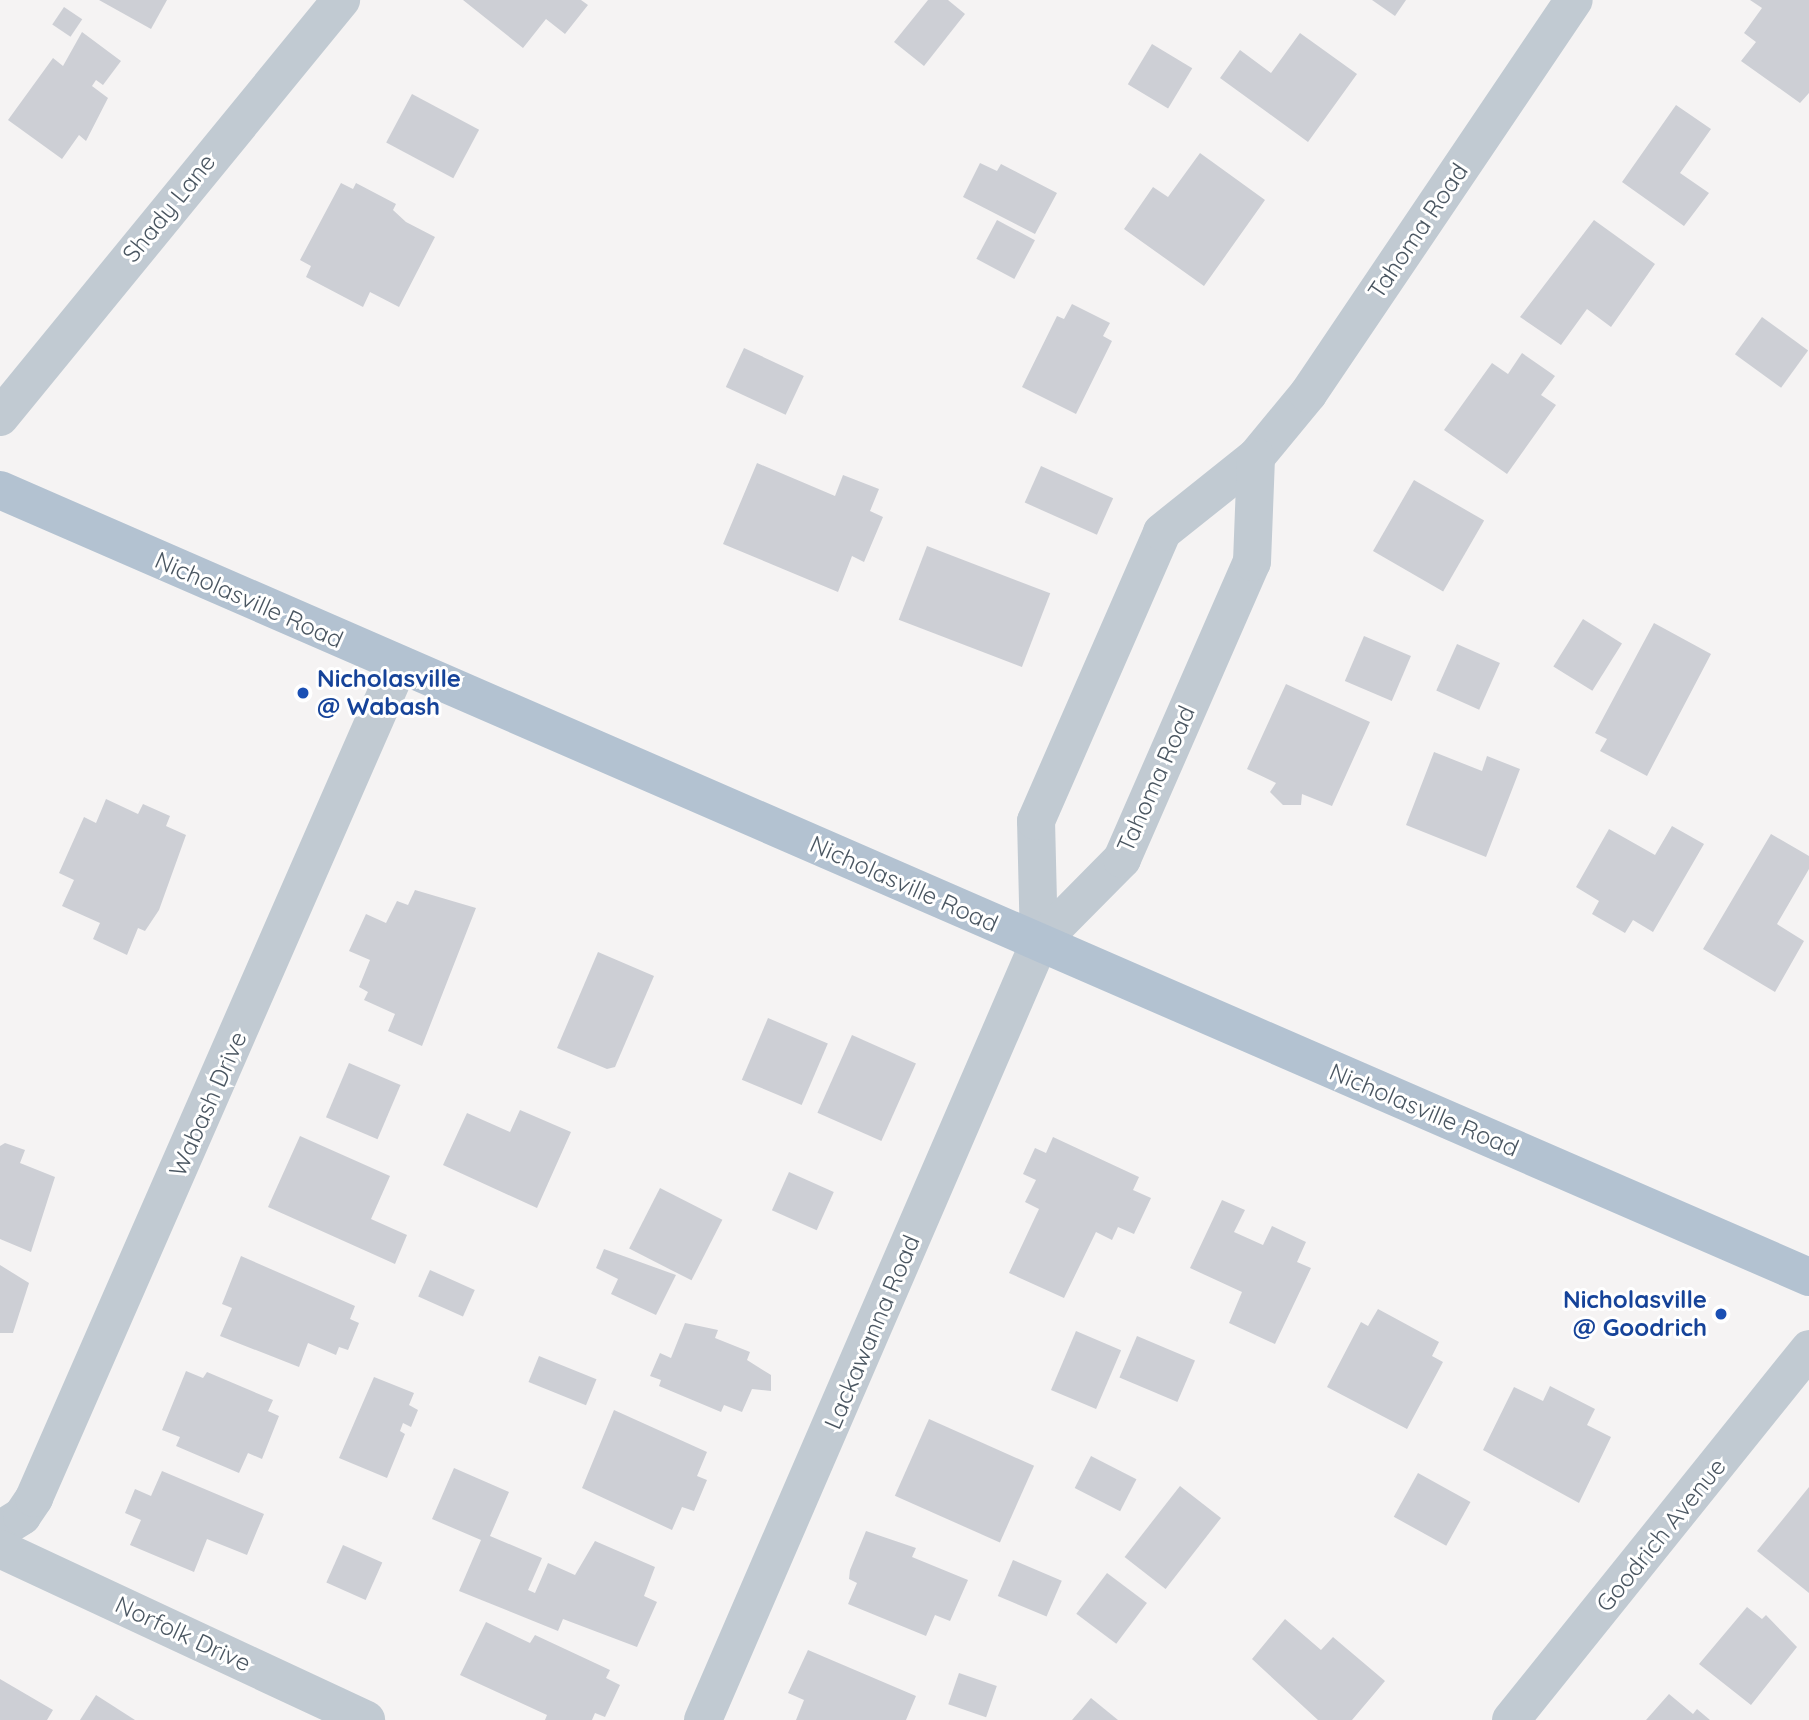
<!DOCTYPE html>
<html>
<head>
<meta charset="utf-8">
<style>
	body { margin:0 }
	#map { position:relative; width:1809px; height:1720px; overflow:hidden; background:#f5f3f3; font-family:Quicksand,sans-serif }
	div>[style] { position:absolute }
	.building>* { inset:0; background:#cdcfd5; transform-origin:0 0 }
	.minor>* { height:38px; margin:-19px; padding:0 19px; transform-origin:19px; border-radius:19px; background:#c1cad2 }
	.primary>* { height:38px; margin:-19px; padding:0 19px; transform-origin:19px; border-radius:19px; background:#b3c2d1 }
	.dots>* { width:19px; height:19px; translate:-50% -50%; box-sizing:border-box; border:4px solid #fff; border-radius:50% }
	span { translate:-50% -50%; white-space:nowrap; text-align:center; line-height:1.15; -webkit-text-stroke:6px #fff; paint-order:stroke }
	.street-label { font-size:24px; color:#4a5661 }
	.transit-label { font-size:24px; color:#164399; font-weight:700 }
	.left { translate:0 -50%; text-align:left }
	.right { translate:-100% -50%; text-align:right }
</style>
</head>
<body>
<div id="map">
	<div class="building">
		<i style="clip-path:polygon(99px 0,167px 0,151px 29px)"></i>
		<i style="clip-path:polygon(463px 0,581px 0,588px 5px,565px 34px,546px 19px,523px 48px)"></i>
		<i style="clip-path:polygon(928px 0,948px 0,965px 14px,924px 66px,894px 42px)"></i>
		<i style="clip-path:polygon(1372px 0,1406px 0,1395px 16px)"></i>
		<i style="clip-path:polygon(1750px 0,1809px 0,1809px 93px,1800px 103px,1741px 61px,1756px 42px,1744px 33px,1762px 8px)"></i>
		<i style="left:64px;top:7px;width:22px;height:21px;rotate:34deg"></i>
		<i style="clip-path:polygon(82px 32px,121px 61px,103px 85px,96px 80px,92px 86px,108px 98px,86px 141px,79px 135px,62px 159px,8px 120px,53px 58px,63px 66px)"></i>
		<i style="clip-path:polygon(1300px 33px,1357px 74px,1308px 142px,1220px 78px,1240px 50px,1271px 73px)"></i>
		<i style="left:1152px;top:44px;width:47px;height:47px;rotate:31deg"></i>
		<i style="left:412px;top:94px;width:76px;height:55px;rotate:28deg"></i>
		<i style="clip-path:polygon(1676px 105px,1711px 129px,1680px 173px,1709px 193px,1684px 226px,1622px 182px)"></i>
		<i style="clip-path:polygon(1200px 153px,1265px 200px,1204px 286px,1124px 229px,1153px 187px,1168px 197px)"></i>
		<i style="clip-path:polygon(980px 163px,997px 171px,1001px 164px,1057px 193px,1035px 234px,963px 197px)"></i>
		<i style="clip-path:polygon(341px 183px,353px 189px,356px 183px,396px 204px,393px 210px,406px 222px,435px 237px,399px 307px,370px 292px,363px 307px,306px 277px,311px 266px,300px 260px)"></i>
		<i style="left:997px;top:220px;width:43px;height:44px;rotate:28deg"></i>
		<i style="clip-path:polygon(1594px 220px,1655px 264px,1611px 327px,1587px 309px,1561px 345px,1520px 317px)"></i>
		<i style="clip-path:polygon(1072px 304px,1110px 323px,1103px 336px,1112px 341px,1076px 414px,1022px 387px,1057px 316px,1064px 319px)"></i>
		<i style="left:1762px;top:317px;width:57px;height:46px;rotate:36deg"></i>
		<i style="left:744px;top:348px;width:66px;height:43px;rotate:25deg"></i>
		<i style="clip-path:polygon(1522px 353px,1555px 376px,1541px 395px,1556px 405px,1507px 474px,1444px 430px,1492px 363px,1508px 374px)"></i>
		<i style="clip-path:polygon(757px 463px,835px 496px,843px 475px,879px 489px,870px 511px,883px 517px,864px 562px,852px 556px,838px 592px,723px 544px)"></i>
		<i style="left:1041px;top:466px;width:79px;height:40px;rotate:24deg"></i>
		<i style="left:1414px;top:480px;width:81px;height:82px;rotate:30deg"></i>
		<i style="left:927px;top:546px;width:132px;height:79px;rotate:21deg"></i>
		<i style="left:1583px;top:619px;width:46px;height:56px;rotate:32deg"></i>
		<i style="clip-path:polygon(1654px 623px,1711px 654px,1647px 776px,1600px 751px,1607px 739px,1595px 733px)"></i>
		<i style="left:1364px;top:636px;width:51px;height:49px;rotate:23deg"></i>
		<i style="left:1457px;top:644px;width:47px;height:51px;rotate:24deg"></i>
		<i style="clip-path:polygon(1286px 684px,1370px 722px,1332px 806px,1302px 794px,1301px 805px,1283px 805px,1270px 792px,1276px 783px,1247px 769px)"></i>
		<i style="clip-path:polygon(1434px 752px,1482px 771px,1487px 756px,1520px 769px,1486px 857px,1406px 825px)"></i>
		<i style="clip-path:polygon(106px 799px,138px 814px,143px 804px,170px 816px,166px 826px,186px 835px,159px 910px,145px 931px,138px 928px,127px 955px,93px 939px,100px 923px,62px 906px,74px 880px,59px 873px,84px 817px,96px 823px)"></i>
		<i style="clip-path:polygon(1672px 826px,1704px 844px,1653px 932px,1633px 920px,1625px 933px,1592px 914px,1599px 901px,1576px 887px,1609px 829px,1655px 855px)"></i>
		<i style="clip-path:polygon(1771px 834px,1809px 856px,1809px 869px,1777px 924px,1804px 941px,1775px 992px,1703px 949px)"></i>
		<i style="clip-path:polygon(415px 890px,476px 908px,422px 1046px,388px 1031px,395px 1014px,364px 1000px,368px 992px,359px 987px,370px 960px,349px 951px,366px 914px,386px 923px,397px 901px,408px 905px)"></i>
		<i style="clip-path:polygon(598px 952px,654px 976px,615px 1067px,607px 1069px,557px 1048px)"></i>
		<i style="left:768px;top:1018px;width:65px;height:67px;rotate:23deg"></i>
		<i style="left:852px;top:1035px;width:70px;height:85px;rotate:24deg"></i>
		<i style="left:349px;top:1063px;width:56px;height:59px;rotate:23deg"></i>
		<i style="clip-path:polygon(520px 1110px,571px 1132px,537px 1208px,443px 1165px,467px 1113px,510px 1132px)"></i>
		<i style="clip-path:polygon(300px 1136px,390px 1176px,371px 1219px,407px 1235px,395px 1264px,268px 1207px)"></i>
		<i style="clip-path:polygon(1053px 1137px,1139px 1177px,1133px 1190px,1151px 1198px,1134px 1234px,1118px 1227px,1112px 1240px,1096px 1232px,1064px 1298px,1009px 1273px,1039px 1209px,1025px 1202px,1036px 1180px,1023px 1174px,1035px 1148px,1046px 1153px)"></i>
		<i style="clip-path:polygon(5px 1143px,25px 1150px,20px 1163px,55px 1177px,31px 1252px,0 1239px,0 1146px)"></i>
		<i style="left:789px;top:1172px;width:49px;height:42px;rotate:24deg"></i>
		<i style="left:660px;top:1188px;width:70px;height:68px;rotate:27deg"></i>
		<i style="clip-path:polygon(1222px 1200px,1245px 1210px,1234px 1232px,1263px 1245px,1272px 1226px,1306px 1242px,1297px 1262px,1311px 1268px,1275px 1344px,1229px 1323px,1242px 1292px,1190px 1268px)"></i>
		<i style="clip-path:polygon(604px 1249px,676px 1275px,656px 1315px,611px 1294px,618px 1279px,596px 1268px)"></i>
		<i style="clip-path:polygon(241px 1256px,355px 1306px,350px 1319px,359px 1323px,348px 1350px,339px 1347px,336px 1355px,308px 1343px,299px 1367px,220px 1336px,232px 1308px,222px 1304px)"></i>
		<i style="clip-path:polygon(0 1265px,29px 1283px,13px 1333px,0 1333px)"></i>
		<i style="left:430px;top:1270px;width:49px;height:29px;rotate:24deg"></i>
		<i style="clip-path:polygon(1378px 1309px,1439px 1342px,1432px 1356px,1443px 1362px,1407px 1429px,1327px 1387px,1361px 1322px,1368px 1326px)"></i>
		<i style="clip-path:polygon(685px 1323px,718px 1330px,715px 1338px,750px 1352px,747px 1360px,771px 1375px,771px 1391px,752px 1389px,742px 1412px,724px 1405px,721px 1412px,659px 1386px,661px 1380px,650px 1376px,660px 1353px,671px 1358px)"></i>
		<i style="left:1076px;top:1331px;width:49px;height:64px;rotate:23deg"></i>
		<i style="left:1137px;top:1336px;width:63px;height:45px;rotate:23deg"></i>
		<i style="left:539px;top:1356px;width:62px;height:28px;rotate:22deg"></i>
		<i style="clip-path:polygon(186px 1371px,203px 1378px,207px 1372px,273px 1400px,268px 1411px,279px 1416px,262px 1459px,248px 1453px,239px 1473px,176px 1446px,180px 1437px,162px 1430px)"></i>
		<i style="clip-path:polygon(374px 1377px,414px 1393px,409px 1405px,418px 1410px,411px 1427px,403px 1423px,400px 1431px,405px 1434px,387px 1478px,339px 1458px)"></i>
		<i style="clip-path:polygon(1550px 1386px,1595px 1409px,1587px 1425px,1611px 1437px,1579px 1503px,1483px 1450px,1514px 1387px,1543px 1401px)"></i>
		<i style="clip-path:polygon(614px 1410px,707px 1452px,697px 1476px,707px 1480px,694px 1511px,682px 1507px,672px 1530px,582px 1488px)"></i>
		<i style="left:929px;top:1419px;width:115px;height:84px;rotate:24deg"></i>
		<i style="left:1091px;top:1456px;width:51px;height:36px;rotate:27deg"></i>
		<i style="clip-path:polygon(454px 1468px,509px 1492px,490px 1536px,542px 1558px,528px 1590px,535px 1593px,548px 1563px,575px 1575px,595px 1541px,655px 1567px,644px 1596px,657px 1602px,637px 1647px,563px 1619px,558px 1631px,459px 1591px,481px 1540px,432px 1519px)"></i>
		<i style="clip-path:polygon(162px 1471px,264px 1514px,247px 1555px,207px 1539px,194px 1572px,130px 1545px,141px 1520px,125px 1513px,135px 1489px,151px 1496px)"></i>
		<i style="left:1418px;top:1473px;width:60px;height:50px;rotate:29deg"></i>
		<i style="left:1180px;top:1486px;width:52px;height:90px;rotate:38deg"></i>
		<i style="clip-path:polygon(1809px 1487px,1809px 1593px,1757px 1551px)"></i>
		<i style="clip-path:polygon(866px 1531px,916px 1548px,912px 1557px,968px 1580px,950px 1621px,935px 1615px,926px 1636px,848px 1604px,857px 1583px,849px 1579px,850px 1570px)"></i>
		<i style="left:343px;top:1545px;width:43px;height:41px;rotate:24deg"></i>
		<i style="left:1013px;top:1560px;width:53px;height:39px;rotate:23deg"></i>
		<i style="left:1107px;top:1573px;width:50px;height:51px;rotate:37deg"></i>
		<i style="clip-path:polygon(1747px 1607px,1762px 1619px,1766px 1615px,1797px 1647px,1751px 1705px,1699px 1664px)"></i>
		<i style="clip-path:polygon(1285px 1619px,1321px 1650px,1333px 1637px,1385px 1681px,1352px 1720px,1318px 1720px,1252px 1659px)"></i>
		<i style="clip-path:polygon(486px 1622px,530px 1643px,535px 1635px,610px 1670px,606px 1678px,620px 1685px,605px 1717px,595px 1713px,592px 1720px,545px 1720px,547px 1715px,460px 1675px)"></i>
		<i style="clip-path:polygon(808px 1650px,916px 1696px,906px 1720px,796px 1720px,804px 1700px,788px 1693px)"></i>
		<i style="left:959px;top:1673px;width:40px;height:33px;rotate:19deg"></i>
		<i style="clip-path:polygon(0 1679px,53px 1710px,47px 1720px,0 1720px)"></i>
		<i style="clip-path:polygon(1669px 1694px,1693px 1714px,1697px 1709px,1710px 1720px,1646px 1720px)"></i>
		<i style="clip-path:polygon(96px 1695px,135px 1720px,80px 1720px)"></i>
		<i style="clip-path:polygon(1091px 1698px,1118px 1720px,1072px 1720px)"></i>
	</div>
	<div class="minor">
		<i style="left:0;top:417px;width:539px;rotate:-50.73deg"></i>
		<i style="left:1039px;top:943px;width:122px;rotate:-91.4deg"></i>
		<i style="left:1036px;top:821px;width:315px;rotate:-66.4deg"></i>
		<i style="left:1162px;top:532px;width:120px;rotate:-38.6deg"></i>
		<i style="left:1256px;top:457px;width:82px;rotate:-50.5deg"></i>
		<i style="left:1308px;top:394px;width:475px;rotate:-56deg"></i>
		<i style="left:0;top:1530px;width:26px;rotate:-32deg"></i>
		<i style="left:22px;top:1516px;width:22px;rotate:-56deg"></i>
		<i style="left:34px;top:1498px;width:910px;rotate:-66.36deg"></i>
		<i style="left:0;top:1549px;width:404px;rotate:25deg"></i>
		<i style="left:703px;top:1720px;width:847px;rotate:-66.61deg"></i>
		<i style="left:1039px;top:943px;width:118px;rotate:-45.3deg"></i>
		<i style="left:1122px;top:859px;width:324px;rotate:-66.4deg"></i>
		<i style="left:1252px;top:562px;width:105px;rotate:-87.8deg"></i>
		<i style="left:1511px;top:1720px;width:476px;rotate:-51.2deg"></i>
	</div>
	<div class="primary">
		<i style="left:0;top:490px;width:1973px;rotate:23.51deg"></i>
	</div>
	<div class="dots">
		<i style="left:303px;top:693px;background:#1a4fb4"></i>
		<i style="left:1721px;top:1314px;background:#1a4fb4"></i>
	</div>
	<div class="street-label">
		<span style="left:169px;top:208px;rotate:-51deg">Shady Lane</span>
		<span style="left:1418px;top:231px;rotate:-56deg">Tahoma Road</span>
		<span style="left:249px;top:600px;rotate:24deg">Nicholasville Road</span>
		<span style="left:1156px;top:779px;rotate:-66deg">Tahoma Road</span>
		<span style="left:904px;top:884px;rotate:24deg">Nicholasville Road</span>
		<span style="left:208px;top:1104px;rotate:-66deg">Wabash Drive</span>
		<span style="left:1424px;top:1110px;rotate:23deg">Nicholasville Road</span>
		<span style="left:872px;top:1332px;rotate:-67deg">Lackawanna Road</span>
		<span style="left:1661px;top:1535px;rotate:-51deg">Goodrich Avenue</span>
		<span style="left:183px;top:1634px;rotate:25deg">Norfolk Drive</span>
	</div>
	<div class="transit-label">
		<span class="left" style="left:317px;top:693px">Nicholasville<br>@ Wabash</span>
		<span class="right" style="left:1707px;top:1314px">Nicholasville<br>@ Goodrich</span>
	</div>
</div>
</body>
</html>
